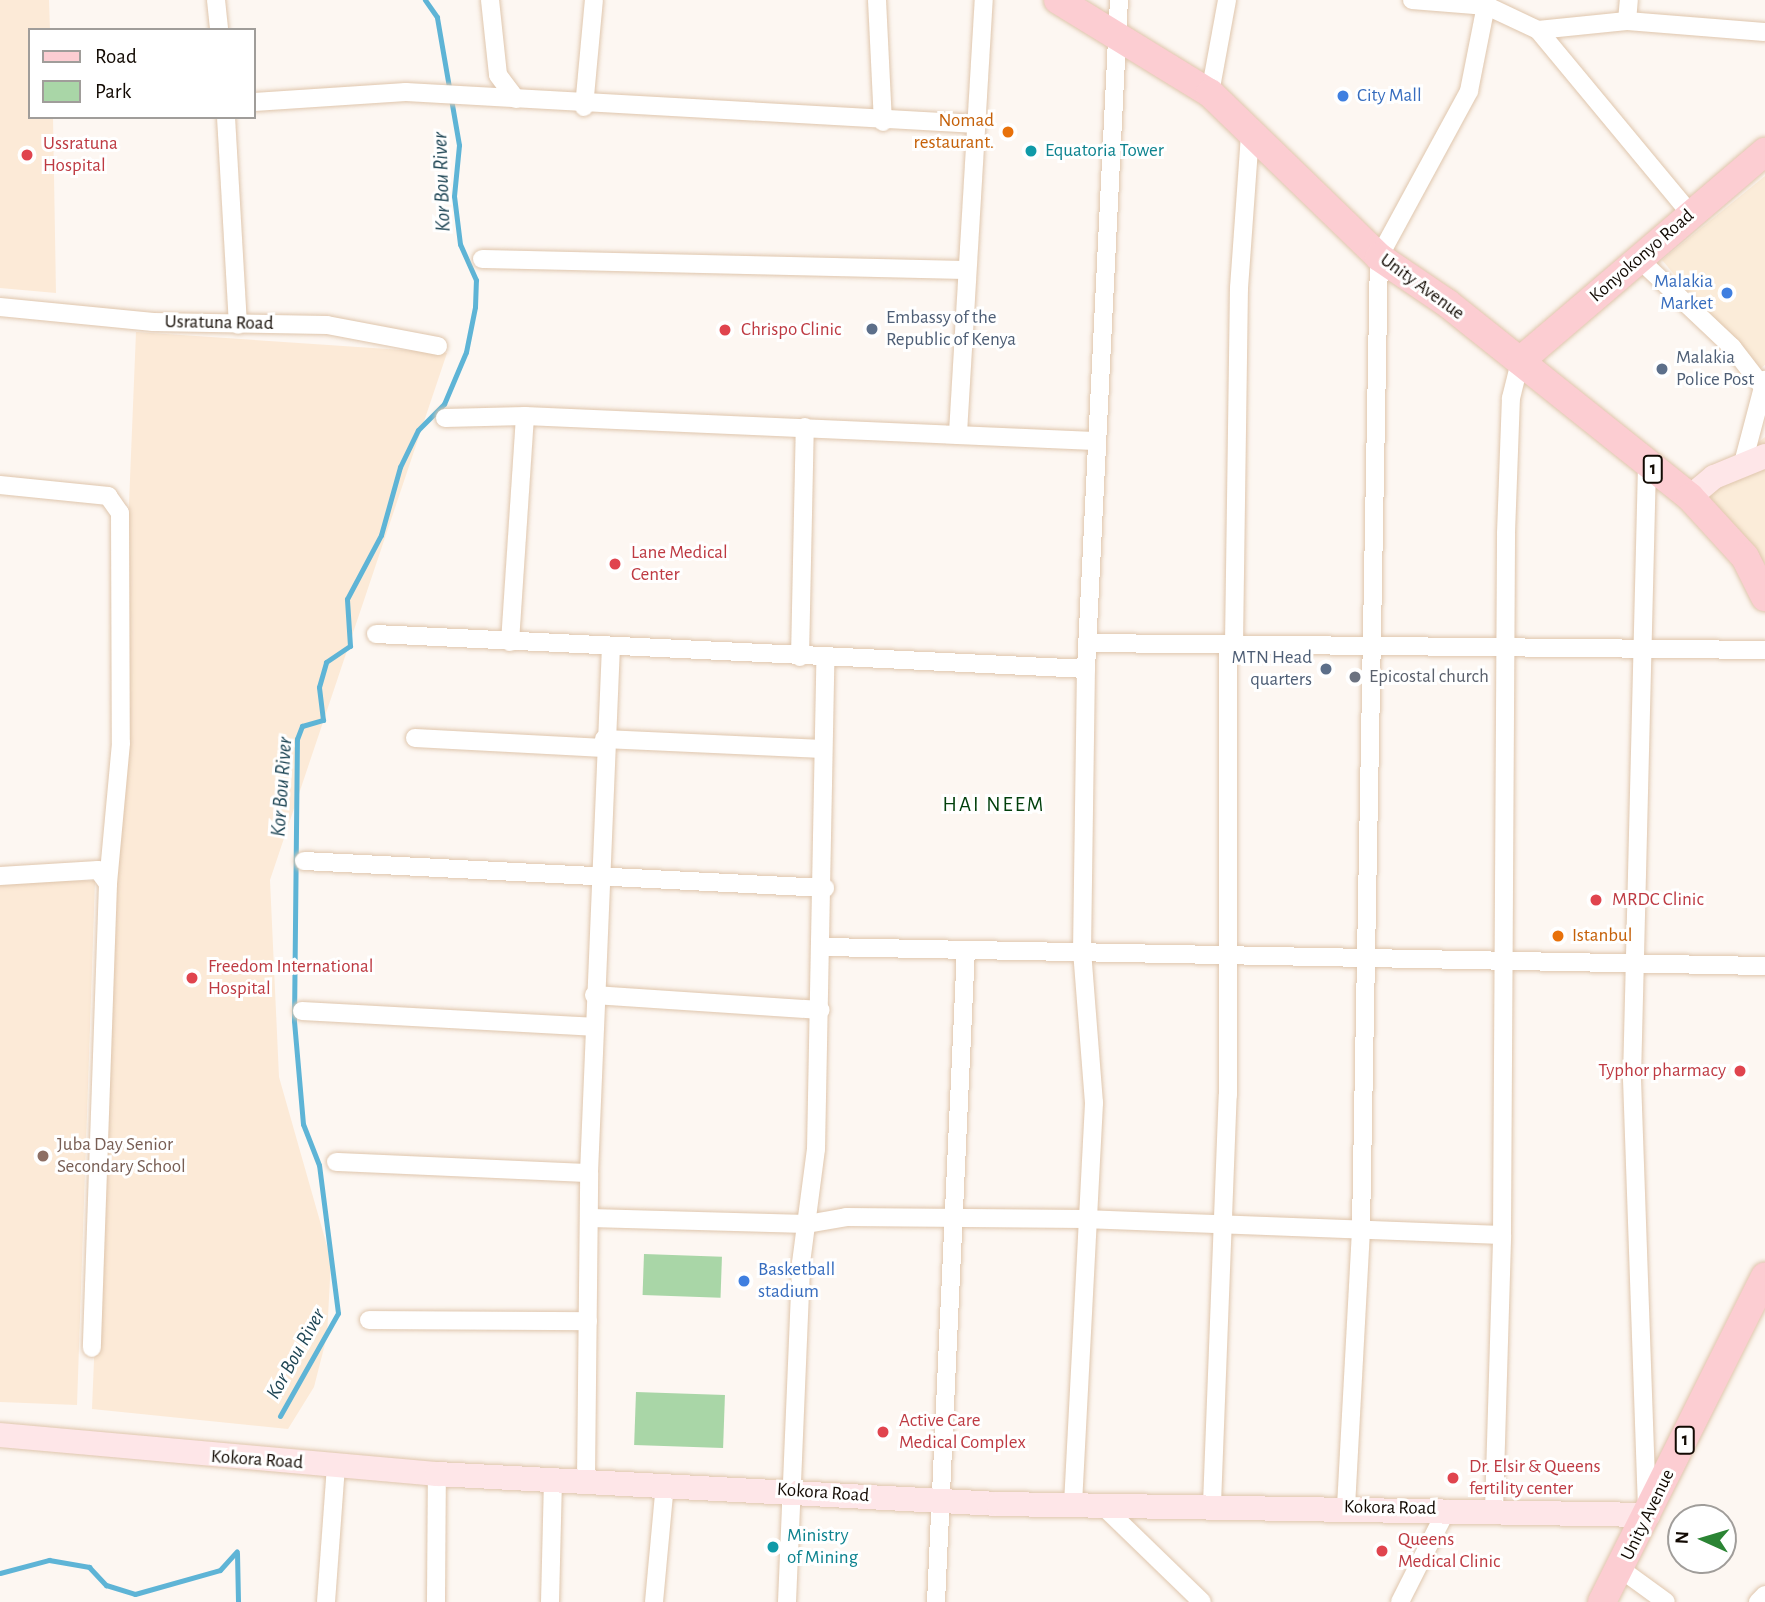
<!DOCTYPE html>
<html>
<head>
<meta charset="utf-8">
<style>
	body { margin:0 }
	#map { position:relative; width:1765px; height:1602px; overflow:hidden; background:#fdf7f2; font-family:"Alegreya Sans",sans-serif }
	div>[style] { position:absolute }
	.commercial>* { inset:0; background:#fbecd9 }
	.built>* { inset:0; background:#fcead7 }
	.green>* { inset:0; background:#a9d6a7; transform-origin:0 0 }
	.stream>* { height:5px; margin:-2.5px; padding:0 2.5px; transform-origin:2.5px; border-radius:2.5px; background:#5eb4d6 }
	.roads { filter:drop-shadow(0 0 2px #dfc6ad) drop-shadow(0 0 2px #dfc6ad) }
	.street>* { height:18px; margin:-9px; padding:0 9px; transform-origin:9px; border-radius:9px; background:#fff }
	.secondary>* { height:24px; margin:-12px; padding:0 12px; transform-origin:12px; border-radius:12px; background:#fee6e8 }
	.primary>* { height:28px; margin:-14px; padding:0 14px; transform-origin:14px; border-radius:14px; background:#fccdd2 }
	.dots>* { width:19px; height:19px; translate:-50% -50%; box-sizing:border-box; border:4px solid #fff; border-radius:50% }
	span { translate:-50% -50%; white-space:nowrap; text-align:center; line-height:1.15; -webkit-text-stroke:6px #fff; paint-order:stroke }
	.shield-label span { padding:2px 5px; background:#fff; border:2px solid; border-radius:5px; -webkit-text-stroke-width:0 }
	.shield-label { font-size:18px; color:#120a03; font-weight:700 }
	.shop-label { font-size:19px; color:#366cbe }
	.left { translate:0 -50%; text-align:left }
	.right { translate:-100% -50%; text-align:right }
	.food-label { font-size:19px; color:#c56008 }
	.health-label { font-size:19px; color:#be3a42 }
	.culture-label { font-size:19px; color:#0d838f }
	.street-label { font-size:19px; color:#120a03 }
	.service-label { font-size:19px; color:#4e5e75 }
	.worship-label { font-size:19px; color:#5b616d }
	.education-label { font-size:19px; color:#785e54 }
	.water-label { font-size:21px; color:#1f4655; font-style:italic }
	.neighbourhood-label { font-size:21px; color:#02400c; letter-spacing:2px }
	.legend { position:absolute; left:28px; top:28px; width:228px; height:91px; box-sizing:border-box; background:#fff; border:2px solid #a09d9a; margin:0; padding:9px 12px; list-style:none; font-size:21px; color:#120a03 }
	.legend li { display:flex; align-items:center; gap:14px; height:35px }
	.legend b { width:35px; border:2px solid #a09d9a }
	.north { position:absolute; left:1667px; top:1504px; width:70px; height:70px; box-sizing:border-box; background:#fff; border:2px solid #a09d9a; border-radius:50%; rotate:274deg; font-size:19px; font-weight:700; line-height:28px; text-align:center; color:#120a03 }
	.north::after { content:''; display:block; margin:auto; width:24px; height:32px; background:#2b8434; clip-path:polygon(50% 0,100% 100%,50% 72%,0 100%) }
</style>
</head>
<body>
<div id="map">
	<div class="commercial">
		<i style="clip-path:polygon(1765px 176px,1765px 365px,1756px 372px,1662px 260px)"></i>
		<i style="clip-path:polygon(1765px 437px,1765px 563px,1694px 495px)"></i>
	</div>
	<div class="built">
		<i style="clip-path:polygon(0 0,49px 0,50px 30px,30px 30px,30px 117px,53px 117px,56px 293px,0 288px)"></i>
		<i style="clip-path:polygon(136px 332px,447px 353px,270px 880px,279px 1077px,331px 1260px,327px 1336px,314px 1387px,288px 1429px,92px 1409px)"></i>
		<i style="clip-path:polygon(0 880px,95px 881px,77px 1405px,0 1402px)"></i>
	</div>
	<div class="green">
		<i style="left:644px;top:1254px;width:78px;height:41px;rotate:2deg"></i>
		<i style="left:636px;top:1392px;width:89px;height:53px;rotate:2deg"></i>
	</div>
	<div class="stream">
		<i style="left:280px;top:1416px;width:118px;rotate:-60.6deg"></i>
		<i style="left:338px;top:1313px;width:149px;rotate:-97.3deg"></i>
		<i style="left:319px;top:1165px;width:44px;rotate:-111.3deg"></i>
		<i style="left:303px;top:1124px;width:103px;rotate:-95deg"></i>
		<i style="left:294px;top:1021px;width:282px;rotate:-89.4deg"></i>
		<i style="left:297px;top:739px;width:14px;rotate:-69deg"></i>
		<i style="left:302px;top:726px;width:22px;rotate:-16deg"></i>
		<i style="left:323px;top:720px;width:33px;rotate:-97deg"></i>
		<i style="left:319px;top:687px;width:26px;rotate:-74deg"></i>
		<i style="left:326px;top:662px;width:29px;rotate:-34deg"></i>
		<i style="left:350px;top:646px;width:47px;rotate:-93.7deg"></i>
		<i style="left:347px;top:599px;width:72px;rotate:-62deg"></i>
		<i style="left:381px;top:535px;width:71px;rotate:-74.4deg"></i>
		<i style="left:400px;top:467px;width:41px;rotate:-64.1deg"></i>
		<i style="left:418px;top:430px;width:37px;rotate:-45deg"></i>
		<i style="left:444px;top:404px;width:56px;rotate:-67.1deg"></i>
		<i style="left:466px;top:352px;width:46px;rotate:-78.7deg"></i>
		<i style="left:475px;top:307px;width:27px;rotate:-88deg"></i>
		<i style="left:476px;top:280px;width:39px;rotate:-114deg"></i>
		<i style="left:460px;top:244px;width:48px;rotate:-97.1deg"></i>
		<i style="left:454px;top:196px;width:51px;rotate:-84.4deg"></i>
		<i style="left:459px;top:145px;width:130px;rotate:-99.8deg"></i>
		<i style="left:437px;top:17px;width:21px;rotate:-125deg"></i>
		<i style="left:237px;top:1553px;width:49px;rotate:88.8deg"></i>
		<i style="left:0;top:1573px;width:51px;rotate:-14.9deg"></i>
		<i style="left:49px;top:1560px;width:41px;rotate:9.9deg"></i>
		<i style="left:89px;top:1567px;width:25px;rotate:47deg"></i>
		<i style="left:106px;top:1585px;width:30px;rotate:17deg"></i>
		<i style="left:135px;top:1594px;width:88px;rotate:-15.8deg"></i>
		<i style="left:220px;top:1570px;width:25px;rotate:-48deg"></i>
	</div>
	<div class="roads">
		<div class="street">
			<i style="left:216px;top:0;width:30px;rotate:84deg"></i>
			<i style="left:490px;top:0;width:75px;rotate:83.9deg"></i>
			<i style="left:498px;top:75px;width:30px;rotate:53deg"></i>
			<i style="left:877px;top:0;width:122px;rotate:87.2deg"></i>
			<i style="left:1412px;top:0;width:75px;rotate:4.6deg"></i>
			<i style="left:1487px;top:6px;width:56px;rotate:25.2deg"></i>
			<i style="left:1538px;top:30px;width:239px;rotate:50.3deg"></i>
			<i style="left:1627px;top:21px;width:21px;rotate:-85deg"></i>
			<i style="left:1538px;top:30px;width:89px;rotate:-5.8deg"></i>
			<i style="left:1627px;top:21px;width:138px;rotate:4.6deg"></i>
			<i style="left:1210px;top:93px;width:95px;rotate:-79.6deg"></i>
			<i style="left:254px;top:102px;width:152px;rotate:-3.8deg"></i>
			<i style="left:406px;top:92px;width:572px;rotate:3.21deg"></i>
			<i style="left:584px;top:107px;width:107px;rotate:-84.7deg"></i>
			<i style="left:226px;top:117px;width:208px;rotate:86.7deg"></i>
			<i style="left:482px;top:259px;width:485px;rotate:1.3deg"></i>
			<i style="left:1640px;top:260px;width:127px;rotate:43.4deg"></i>
			<i style="left:1732px;top:347px;width:49px;rotate:52.4deg"></i>
			<i style="left:0;top:307px;width:154px;rotate:5.6deg"></i>
			<i style="left:153px;top:322px;width:174px;rotate:1deg"></i>
			<i style="left:327px;top:325px;width:113px;rotate:10.7deg"></i>
			<i style="left:445px;top:418px;width:80px;rotate:-1.4deg"></i>
			<i style="left:525px;top:416px;width:570px;rotate:2.52deg"></i>
			<i style="left:958px;top:433px;width:434px;rotate:-86.6deg"></i>
			<i style="left:1743px;top:463px;width:86px;rotate:-75.2deg"></i>
			<i style="left:1647px;top:465px;width:614px;rotate:91.4deg"></i>
			<i style="left:1632px;top:1079px;width:426px;rotate:88deg"></i>
			<i style="left:0;top:485px;width:109px;rotate:5.8deg"></i>
			<i style="left:108px;top:496px;width:21px;rotate:55deg"></i>
			<i style="left:120px;top:513px;width:230px;rotate:89.8deg"></i>
			<i style="left:121px;top:743px;width:142px;rotate:95.3deg"></i>
			<i style="left:376px;top:634px;width:711px;rotate:2.82deg"></i>
			<i style="left:510px;top:642px;width:226px;rotate:-86.2deg"></i>
			<i style="left:1087px;top:643px;width:678px;rotate:0.59deg"></i>
			<i style="left:1234px;top:644px;width:356px;rotate:-89.2deg"></i>
			<i style="left:1239px;top:288px;width:155px;rotate:-85.9deg"></i>
			<i style="left:800px;top:657px;width:230px;rotate:-88.8deg"></i>
			<i style="left:415px;top:738px;width:189px;rotate:3deg"></i>
			<i style="left:604px;top:739px;width:219px;rotate:2.6deg"></i>
			<i style="left:304px;top:861px;width:522px;rotate:2.97deg"></i>
			<i style="left:0;top:876px;width:98px;rotate:-3.5deg"></i>
			<i style="left:98px;top:870px;width:17px;rotate:54deg"></i>
			<i style="left:108px;top:884px;width:464px;rotate:92deg"></i>
			<i style="left:824px;top:947px;width:941px;rotate:1.16deg"></i>
			<i style="left:594px;top:995px;width:227px;rotate:3.8deg"></i>
			<i style="left:302px;top:1011px;width:291px;rotate:3.1deg"></i>
			<i style="left:336px;top:1162px;width:253px;rotate:2.5deg"></i>
			<i style="left:590px;top:1218px;width:217px;rotate:1.6deg"></i>
			<i style="left:807px;top:1224px;width:40px;rotate:-10deg"></i>
			<i style="left:846px;top:1217px;width:239px;rotate:0.5deg"></i>
			<i style="left:1085px;top:1219px;width:417px;rotate:2.2deg"></i>
			<i style="left:369px;top:1320px;width:219px;rotate:0.3deg"></i>
			<i style="left:586px;top:1479px;width:306px;rotate:-89.4deg"></i>
			<i style="left:589px;top:1173px;width:527px;rotate:-87.61deg"></i>
			<i style="left:1073px;top:1504px;width:402px;rotate:-87deg"></i>
			<i style="left:1094px;top:1103px;width:151px;rotate:-94.5deg"></i>
			<i style="left:1082px;top:952px;width:283px;rotate:-89.2deg"></i>
			<i style="left:1086px;top:669px;width:670px;rotate:-87.18deg"></i>
			<i style="left:1212px;top:1504px;width:409px;rotate:-87.8deg"></i>
			<i style="left:1228px;top:1095px;width:451px;rotate:-90deg"></i>
			<i style="left:1102px;top:1505px;width:139px;rotate:44.1deg"></i>
			<i style="left:1346px;top:1507px;width:280px;rotate:-86.9deg"></i>
			<i style="left:1361px;top:1227px;width:970px;rotate:-88.94deg"></i>
			<i style="left:1379px;top:257px;width:189px;rotate:-61.5deg"></i>
			<i style="left:1469px;top:91px;width:93px;rotate:-78.8deg"></i>
			<i style="left:1494px;top:1510px;width:275px;rotate:-88.3deg"></i>
			<i style="left:1502px;top:1235px;width:702px;rotate:-89.67deg"></i>
			<i style="left:1506px;top:533px;width:135px;rotate:-87.9deg"></i>
			<i style="left:1511px;top:398px;width:38px;rotate:-76deg"></i>
			<i style="left:1622px;top:1570px;width:54px;rotate:36deg"></i>
			<i style="left:326px;top:1602px;width:137px;rotate:-85.8deg"></i>
			<i style="left:436px;top:1602px;width:128px;rotate:-89.6deg"></i>
			<i style="left:550px;top:1602px;width:124px;rotate:-88.6deg"></i>
			<i style="left:654px;top:1602px;width:119px;rotate:-84.7deg"></i>
			<i style="left:787px;top:1602px;width:339px;rotate:-87.6deg"></i>
			<i style="left:801px;top:1263px;width:115px;rotate:-82.5deg"></i>
			<i style="left:816px;top:1149px;width:490px;rotate:-88.9deg"></i>
			<i style="left:936px;top:1602px;width:653px;rotate:-87.37deg"></i>
			<i style="left:1400px;top:1602px;width:104px;rotate:-63.2deg"></i>
			<i style="left:1758px;top:1602px;width:10px;rotate:-45deg"></i>
		</div>
		<div class="secondary">
			<i style="left:1690px;top:497px;width:31px;rotate:-40deg"></i>
			<i style="left:1714px;top:477px;width:55px;rotate:-22.4deg"></i>
			<i style="left:0;top:1435px;width:439px;rotate:5.1deg"></i>
			<i style="left:437px;top:1474px;width:563px;rotate:3.06deg"></i>
			<i style="left:999px;top:1504px;width:649px;rotate:0.97deg"></i>
		</div>
		<div class="primary">
			<i style="left:1058px;top:0;width:178px;rotate:31.5deg"></i>
			<i style="left:1210px;top:93px;width:235px;rotate:44.1deg"></i>
			<i style="left:1379px;top:257px;width:82px;rotate:34.1deg"></i>
			<i style="left:1447px;top:303px;width:311px;rotate:38.6deg"></i>
			<i style="left:1690px;top:497px;width:81px;rotate:47.5deg"></i>
			<i style="left:1745px;top:557px;width:45px;rotate:63.4deg"></i>
			<i style="left:1520px;top:361px;width:322px;rotate:-40.5deg"></i>
			<i style="left:1602px;top:1602px;width:364px;rotate:-63.4deg"></i>
		</div>
	</div>
	<div class="dots">
		<i style="left:1343px;top:96px;background:#3f7fe0"></i>
		<i style="left:1008px;top:132px;background:#e8710a"></i>
		<i style="left:1031px;top:151px;background:#0f9aa8"></i>
		<i style="left:27px;top:155px;background:#e0444e"></i>
		<i style="left:1727px;top:293px;background:#3f7fe0"></i>
		<i style="left:872px;top:329px;background:#5c6f8a"></i>
		<i style="left:725px;top:330px;background:#e0444e"></i>
		<i style="left:1662px;top:369px;background:#5c6f8a"></i>
		<i style="left:615px;top:564px;background:#e0444e"></i>
		<i style="left:1326px;top:669px;background:#5c6f8a"></i>
		<i style="left:1355px;top:677px;background:#6b7280"></i>
		<i style="left:1596px;top:900px;background:#e0444e"></i>
		<i style="left:1558px;top:936px;background:#e8710a"></i>
		<i style="left:192px;top:978px;background:#e0444e"></i>
		<i style="left:1740px;top:1071px;background:#e0444e"></i>
		<i style="left:43px;top:1156px;background:#8d6e63"></i>
		<i style="left:744px;top:1281px;background:#3f7fe0"></i>
		<i style="left:883px;top:1432px;background:#e0444e"></i>
		<i style="left:1453px;top:1478px;background:#e0444e"></i>
		<i style="left:773px;top:1547px;background:#0f9aa8"></i>
		<i style="left:1382px;top:1551px;background:#e0444e"></i>
	</div>
	<div class="shield-label">
		<span style="left:1653px;top:469px">1</span>
		<span style="left:1685px;top:1440px">1</span>
	</div>
	<div class="shop-label">
		<span class="left" style="left:1357px;top:96px">City Mall</span>
		<span class="right" style="left:1713px;top:293px">Malakia<br>Market</span>
		<span class="left" style="left:758px;top:1281px">Basketball<br>stadium</span>
	</div>
	<div class="food-label">
		<span class="right" style="left:994px;top:132px">Nomad<br>restaurant.</span>
		<span class="left" style="left:1572px;top:936px">Istanbul</span>
	</div>
	<div class="health-label">
		<span class="left" style="left:43px;top:155px">Ussratuna<br>Hospital</span>
		<span class="left" style="left:741px;top:330px">Chrispo Clinic</span>
		<span class="left" style="left:631px;top:564px">Lane Medical<br>Center</span>
		<span class="left" style="left:1612px;top:900px">MRDC Clinic</span>
		<span class="left" style="left:208px;top:978px">Freedom International<br>Hospital</span>
		<span class="right" style="left:1726px;top:1071px">Typhor pharmacy</span>
		<span class="left" style="left:899px;top:1432px">Active Care<br>Medical Complex</span>
		<span class="left" style="left:1469px;top:1478px">Dr. Elsir &amp; Queens<br>fertility center</span>
		<span class="left" style="left:1398px;top:1551px">Queens<br>Medical Clinic</span>
	</div>
	<div class="culture-label">
		<span class="left" style="left:1045px;top:151px">Equatoria Tower</span>
		<span class="left" style="left:787px;top:1547px">Ministry<br>of Mining</span>
	</div>
	<div class="street-label">
		<span style="left:1642px;top:256px;rotate:-41deg">Konyokonyo Road</span>
		<span style="left:1422px;top:287px;rotate:36deg">Unity Avenue</span>
		<span style="left:219px;top:323px;rotate:1deg">Usratuna Road</span>
		<span style="left:257px;top:1460px;rotate:4deg">Kokora Road</span>
		<span style="left:823px;top:1493px;rotate:4deg">Kokora Road</span>
		<span style="left:1390px;top:1508px;rotate:1deg">Kokora Road</span>
		<span style="left:1648px;top:1515px;rotate:-64deg">Unity Avenue</span>
	</div>
	<div class="service-label">
		<span class="left" style="left:886px;top:329px">Embassy of the<br>Republic of Kenya</span>
		<span class="left" style="left:1676px;top:369px">Malakia<br>Police Post</span>
		<span class="right" style="left:1312px;top:669px">MTN Head<br>quarters</span>
	</div>
	<div class="worship-label">
		<span class="left" style="left:1369px;top:677px">Epicostal church</span>
	</div>
	<div class="education-label">
		<span class="left" style="left:57px;top:1156px">Juba Day Senior<br>Secondary School</span>
	</div>
	<div class="water-label">
		<span style="left:442px;top:182px;rotate:-92deg">Kor Bou River</span>
		<span style="left:282px;top:787px;rotate:-86deg">Kor Bou River</span>
		<span style="left:296px;top:1354px;rotate:-61deg">Kor Bou River</span>
	</div>
	<div class="neighbourhood-label">
		<span style="left:994px;top:805px">HAI NEEM</span>
	</div>
	<ul class="legend">
	<li><b style="height:9px;background:#fccdd2"></b>Road</li>
	<li><b style="height:19px;background:#a9d6a7"></b>Park</li>
	</ul>
	<div class="north">N</div>
</div>
</body>
</html>
